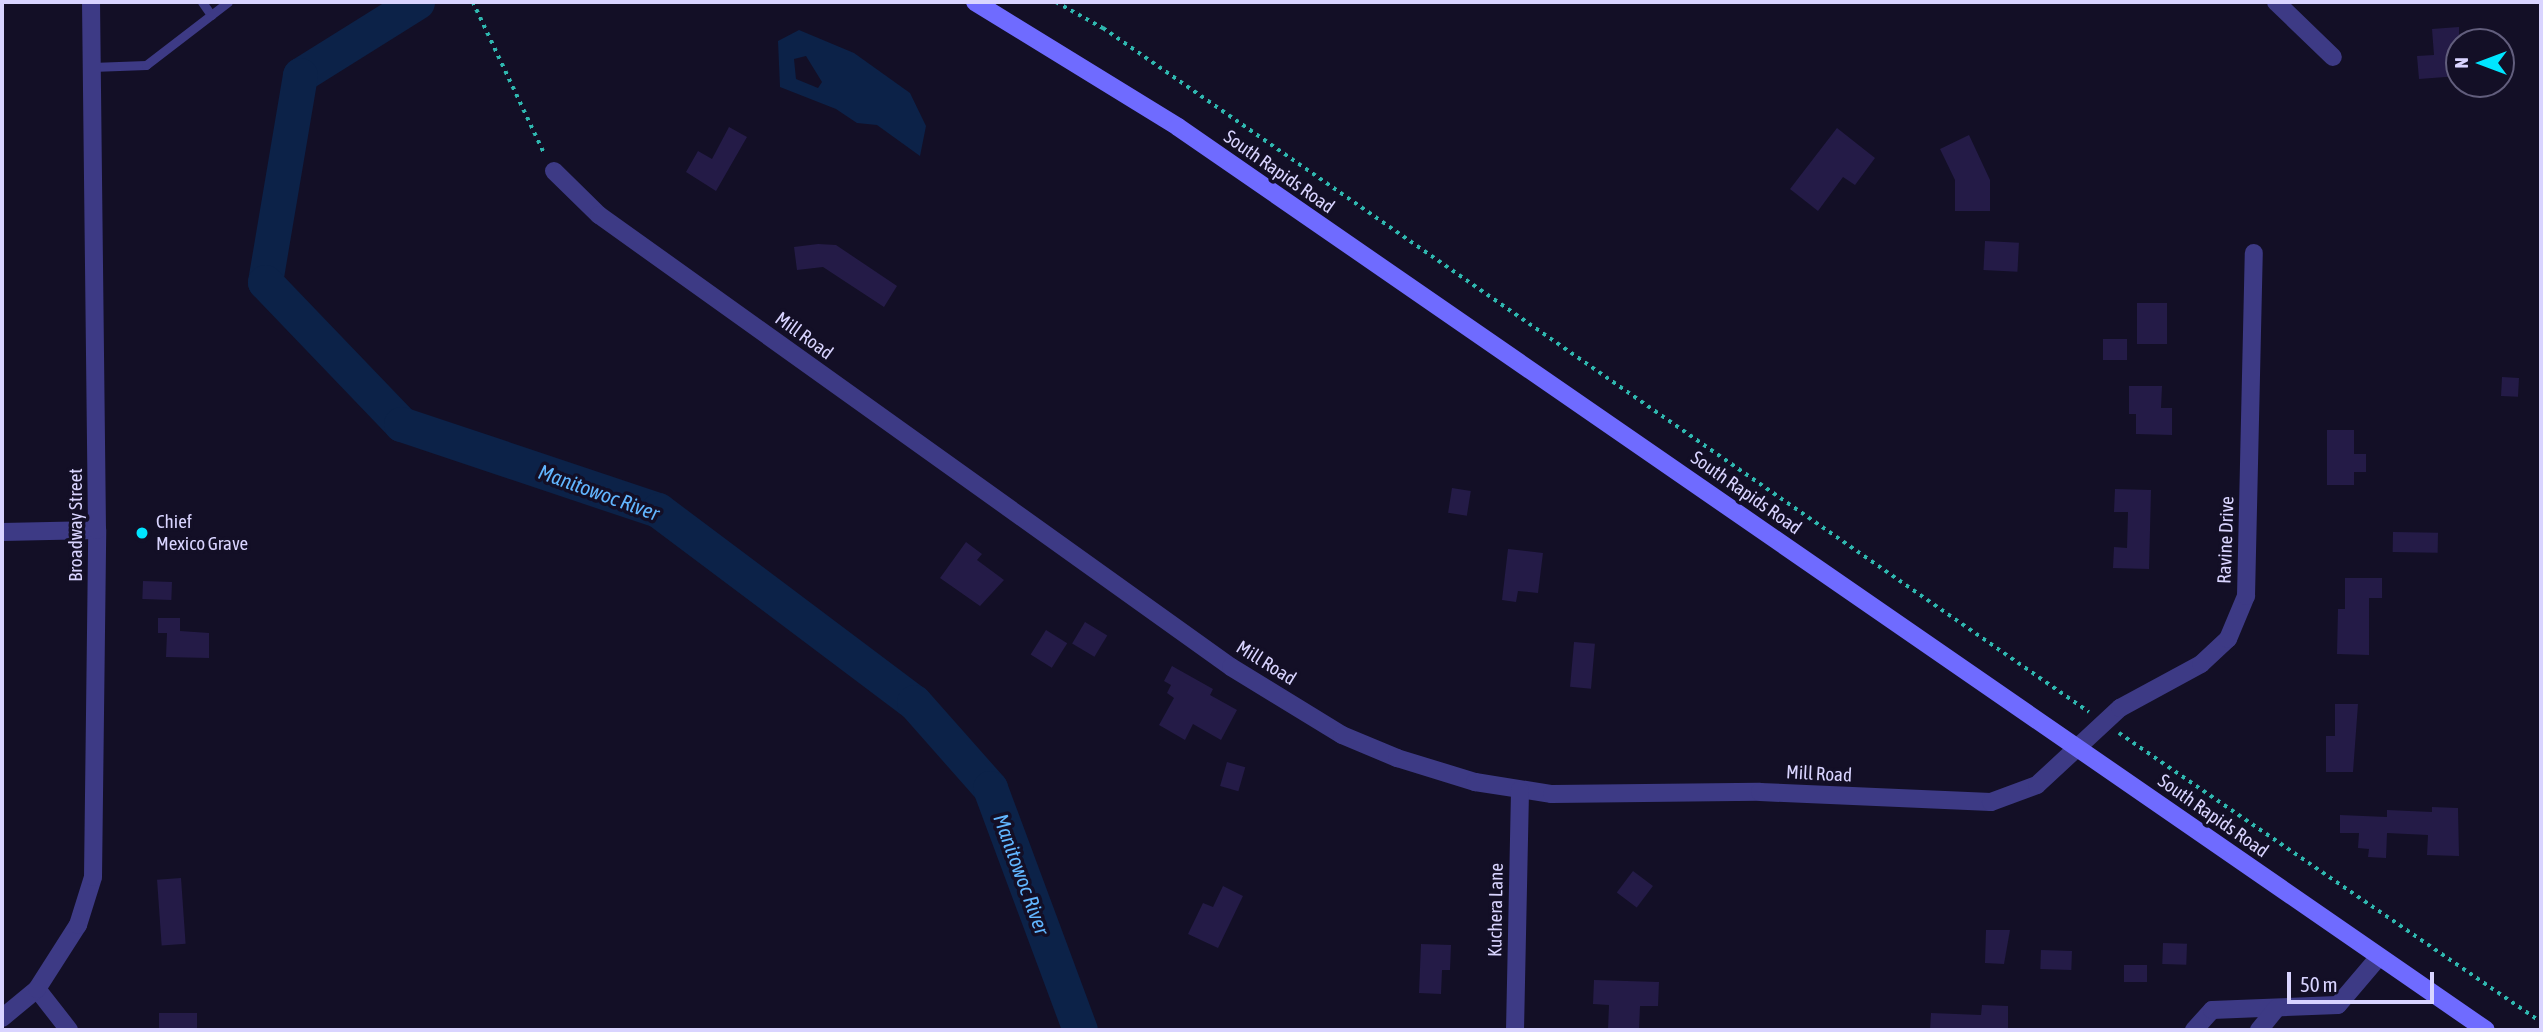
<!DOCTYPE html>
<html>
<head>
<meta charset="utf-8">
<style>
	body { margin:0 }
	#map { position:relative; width:2543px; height:1032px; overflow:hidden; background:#130f26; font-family:"Asap Condensed",sans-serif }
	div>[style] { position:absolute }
	.water>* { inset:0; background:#0c2248 }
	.river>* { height:35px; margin:-17.5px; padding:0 17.5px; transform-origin:17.5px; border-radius:17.5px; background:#0c2248 }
	.building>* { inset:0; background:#241b47; transform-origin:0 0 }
	.path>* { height:3.5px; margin-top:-1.75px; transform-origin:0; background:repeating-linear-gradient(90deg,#2fb8b0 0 3.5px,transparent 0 8.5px) }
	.lane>* { height:9px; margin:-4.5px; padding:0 4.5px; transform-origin:4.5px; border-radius:4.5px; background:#3d3a85 }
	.street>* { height:18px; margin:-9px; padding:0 9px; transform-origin:9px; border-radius:9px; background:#3d3a85 }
	.secondary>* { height:18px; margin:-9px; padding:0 9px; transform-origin:9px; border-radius:9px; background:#6f6bff }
	.dots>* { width:19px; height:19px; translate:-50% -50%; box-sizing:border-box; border:4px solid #130f26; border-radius:50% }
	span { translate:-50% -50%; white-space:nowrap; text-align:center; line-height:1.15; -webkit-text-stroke:7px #130f26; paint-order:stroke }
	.street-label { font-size:19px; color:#d9d4ff }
	.poi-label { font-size:19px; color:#d9d4ff }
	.left { translate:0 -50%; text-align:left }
	.water-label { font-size:21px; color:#62b6ff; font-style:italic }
	.frame { position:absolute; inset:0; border:4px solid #d9d4ff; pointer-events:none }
	.north { position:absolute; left:2445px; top:28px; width:70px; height:70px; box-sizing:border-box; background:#130f26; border:2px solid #625e7d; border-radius:50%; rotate:270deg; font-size:19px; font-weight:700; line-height:28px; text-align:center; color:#d9d4ff }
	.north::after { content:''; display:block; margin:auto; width:24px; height:32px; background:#00e5ff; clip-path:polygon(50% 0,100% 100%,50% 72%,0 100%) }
	.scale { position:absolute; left:2287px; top:972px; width:147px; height:32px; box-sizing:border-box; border:4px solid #d9d4ff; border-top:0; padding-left:9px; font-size:21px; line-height:24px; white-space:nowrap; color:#d9d4ff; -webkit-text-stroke:5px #130f26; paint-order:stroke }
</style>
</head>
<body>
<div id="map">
	<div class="water">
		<i style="clip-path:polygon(evenodd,799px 30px,854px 53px,910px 93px,926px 126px,920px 156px,877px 125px,857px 123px,836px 109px,780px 87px,778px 41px,799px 30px,806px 56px,822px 82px,818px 88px,796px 79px,794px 59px,806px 56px)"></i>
	</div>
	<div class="river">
		<i style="left:417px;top:2px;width:138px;rotate:148deg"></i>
		<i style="left:300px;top:75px;width:210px;rotate:99.6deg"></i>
		<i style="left:265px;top:282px;width:197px;rotate:46.2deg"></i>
		<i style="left:401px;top:424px;width:271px;rotate:18.5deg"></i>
		<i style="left:658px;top:510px;width:320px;rotate:36.9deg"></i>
		<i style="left:914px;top:702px;width:115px;rotate:48.5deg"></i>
		<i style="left:990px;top:788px;width:258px;rotate:69.6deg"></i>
	</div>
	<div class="building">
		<i style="clip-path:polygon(2459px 27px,2459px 76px,2419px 79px,2417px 56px,2434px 55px,2432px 29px)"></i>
		<i style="clip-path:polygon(729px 127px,747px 137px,716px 191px,686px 172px,698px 151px,712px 159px)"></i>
		<i style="clip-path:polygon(1837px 128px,1875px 158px,1855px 185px,1843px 177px,1818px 211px,1790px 189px)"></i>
		<i style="clip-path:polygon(1969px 135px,1990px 180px,1990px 211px,1955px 211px,1955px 180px,1940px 149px)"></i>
		<i style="left:1985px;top:241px;width:34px;height:29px;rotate:3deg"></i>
		<i style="clip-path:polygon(818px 244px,836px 245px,897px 286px,884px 307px,823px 267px,797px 270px,794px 247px)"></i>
		<i style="left:2137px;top:303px;width:30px;height:41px"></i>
		<i style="left:2103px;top:339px;width:24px;height:21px"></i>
		<i style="left:2502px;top:377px;width:17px;height:19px;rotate:3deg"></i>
		<i style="clip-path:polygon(2129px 386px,2162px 386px,2161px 408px,2172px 408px,2172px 435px,2136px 434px,2136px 414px,2129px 414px)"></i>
		<i style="clip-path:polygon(2327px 430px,2354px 430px,2354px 454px,2366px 454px,2366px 472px,2354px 472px,2354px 485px,2327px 485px)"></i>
		<i style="left:1452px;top:488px;width:19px;height:25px;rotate:9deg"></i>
		<i style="clip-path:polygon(2115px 489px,2151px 490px,2149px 569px,2113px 568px,2114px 547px,2127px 548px,2128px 512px,2114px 512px)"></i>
		<i style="left:2393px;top:532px;width:45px;height:20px;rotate:1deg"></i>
		<i style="clip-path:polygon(966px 542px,982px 554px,977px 560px,1004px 580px,980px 606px,940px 578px)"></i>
		<i style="clip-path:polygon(1508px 549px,1543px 553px,1538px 593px,1518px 591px,1516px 602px,1502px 600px)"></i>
		<i style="clip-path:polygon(2345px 578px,2382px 578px,2382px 598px,2369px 598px,2369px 655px,2337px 654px,2338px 609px,2345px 609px)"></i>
		<i style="left:143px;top:581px;width:29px;height:18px;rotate:2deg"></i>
		<i style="clip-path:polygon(158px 618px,180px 618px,180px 631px,209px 633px,209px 658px,166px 657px,167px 633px,158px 633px)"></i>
		<i style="left:1085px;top:622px;width:26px;height:25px;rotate:31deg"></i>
		<i style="left:1046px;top:630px;width:25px;height:29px;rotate:32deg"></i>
		<i style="left:1574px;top:642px;width:21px;height:45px;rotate:5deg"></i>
		<i style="clip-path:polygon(1172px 666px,1213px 689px,1210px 695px,1237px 710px,1221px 740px,1193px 724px,1185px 740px,1159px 725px,1174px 698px,1167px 693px,1171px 685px,1164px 681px)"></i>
		<i style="clip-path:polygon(2335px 704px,2358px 704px,2353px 772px,2326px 772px,2326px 736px,2335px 736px)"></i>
		<i style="left:1227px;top:762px;width:19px;height:25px;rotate:16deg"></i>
		<i style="clip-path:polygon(2432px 807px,2458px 808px,2459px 856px,2427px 855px,2428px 835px,2387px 833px,2386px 858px,2368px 857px,2369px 849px,2358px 848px,2359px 833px,2340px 833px,2340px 815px,2387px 817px,2387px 810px,2432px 812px)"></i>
		<i style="left:1633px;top:871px;width:25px;height:27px;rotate:37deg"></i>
		<i style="left:181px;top:878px;width:66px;height:24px;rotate:86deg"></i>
		<i style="clip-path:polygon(1223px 886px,1243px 896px,1218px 948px,1188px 934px,1203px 903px,1213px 907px)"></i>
		<i style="clip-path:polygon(1986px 930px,2010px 930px,2004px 964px,1985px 963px)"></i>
		<i style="left:2163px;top:943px;width:24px;height:21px;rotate:2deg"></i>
		<i style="clip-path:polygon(1421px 944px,1451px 945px,1450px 970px,1442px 970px,1441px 994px,1419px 993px)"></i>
		<i style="left:2041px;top:950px;width:31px;height:19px;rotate:2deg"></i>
		<i style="left:2124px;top:965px;width:23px;height:17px"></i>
		<i style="clip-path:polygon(1594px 980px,1659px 982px,1658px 1006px,1640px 1006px,1639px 1030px,1608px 1030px,1609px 1005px,1593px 1004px)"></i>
		<i style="clip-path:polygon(1982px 1005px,2008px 1006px,2008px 1030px,1930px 1030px,1931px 1013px,1981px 1015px)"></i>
		<i style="left:197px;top:1013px;width:17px;height:38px;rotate:90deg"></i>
	</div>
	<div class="path">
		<i style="left:473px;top:2px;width:169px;rotate:64.8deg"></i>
		<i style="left:1056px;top:2px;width:54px;rotate:29deg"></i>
		<i style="left:1103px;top:28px;width:1200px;rotate:34.75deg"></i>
		<i style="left:2119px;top:733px;width:511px;rotate:34.4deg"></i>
	</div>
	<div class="lane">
		<i style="left:202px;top:2px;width:16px;rotate:55deg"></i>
		<i style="left:92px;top:67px;width:54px;rotate:-2.1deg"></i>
		<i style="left:146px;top:65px;width:103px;rotate:-37.5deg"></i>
	</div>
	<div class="street">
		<i style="left:2276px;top:2px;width:79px;rotate:44deg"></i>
		<i style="left:554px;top:171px;width:63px;rotate:44.4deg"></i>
		<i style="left:599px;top:215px;width:777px;rotate:35.57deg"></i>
		<i style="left:1231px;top:667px;width:130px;rotate:31.5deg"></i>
		<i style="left:1342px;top:735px;width:60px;rotate:22.7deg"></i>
		<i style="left:1397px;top:758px;width:82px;rotate:17.1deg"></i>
		<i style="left:1475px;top:782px;width:78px;rotate:8.9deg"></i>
		<i style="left:1552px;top:794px;width:208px;rotate:-0.6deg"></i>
		<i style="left:1760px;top:792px;width:231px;rotate:2.5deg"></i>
		<i style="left:1991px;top:802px;width:49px;rotate:-20.3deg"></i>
		<i style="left:2037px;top:785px;width:113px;rotate:-42.9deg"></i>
		<i style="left:2120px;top:708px;width:92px;rotate:-28.5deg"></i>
		<i style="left:2201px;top:664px;width:37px;rotate:-43deg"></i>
		<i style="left:2228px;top:639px;width:47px;rotate:-67.3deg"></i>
		<i style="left:2246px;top:596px;width:343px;rotate:-88.7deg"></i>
		<i style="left:2px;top:532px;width:95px;rotate:-1.2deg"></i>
		<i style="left:37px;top:989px;width:52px;rotate:52deg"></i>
		<i style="left:2px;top:1018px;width:45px;rotate:-39.6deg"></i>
		<i style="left:37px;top:989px;width:76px;rotate:-57.4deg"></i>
		<i style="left:78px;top:925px;width:50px;rotate:-72.6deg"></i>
		<i style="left:93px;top:877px;width:347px;rotate:-89.3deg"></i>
		<i style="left:97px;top:530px;width:528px;rotate:-90.65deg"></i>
		<i style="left:1515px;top:1030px;width:240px;rotate:-88.8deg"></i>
		<i style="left:2194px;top:1030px;width:27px;rotate:-48deg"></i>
		<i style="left:2212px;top:1010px;width:126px;rotate:-2.3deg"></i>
		<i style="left:2338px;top:1005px;width:62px;rotate:-49.6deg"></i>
		<i style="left:2259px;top:1030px;width:28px;rotate:-51deg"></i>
	</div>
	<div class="secondary">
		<i style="left:975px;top:2px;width:238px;rotate:31.6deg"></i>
		<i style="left:1178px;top:127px;width:1589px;rotate:34.62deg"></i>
	</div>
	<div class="dots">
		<i style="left:142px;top:533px;background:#00e5ff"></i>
	</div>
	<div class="street-label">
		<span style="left:1279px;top:172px;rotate:35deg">South Rapids Road</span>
		<span style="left:804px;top:336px;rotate:36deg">Mill Road</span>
		<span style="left:1746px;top:493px;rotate:35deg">South Rapids Road</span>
		<span style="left:76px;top:525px;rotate:-90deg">Broadway Street</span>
		<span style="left:2226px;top:540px;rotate:-88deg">Ravine Drive</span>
		<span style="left:1266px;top:663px;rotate:32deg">Mill Road</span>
		<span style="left:1819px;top:774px;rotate:3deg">Mill Road</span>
		<span style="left:2213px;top:816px;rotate:35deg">South Rapids Road</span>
		<span style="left:1496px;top:910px;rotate:-89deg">Kuchera Lane</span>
	</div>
	<div class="poi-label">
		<span class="left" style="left:156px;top:533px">Chief<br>Mexico Grave</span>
	</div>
	<div class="water-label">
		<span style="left:599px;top:492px;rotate:20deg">Manitowoc River</span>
		<span style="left:1022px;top:874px;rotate:70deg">Manitowoc River</span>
	</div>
	<div class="frame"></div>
	<div class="north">N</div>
	<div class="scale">50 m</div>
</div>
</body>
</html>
